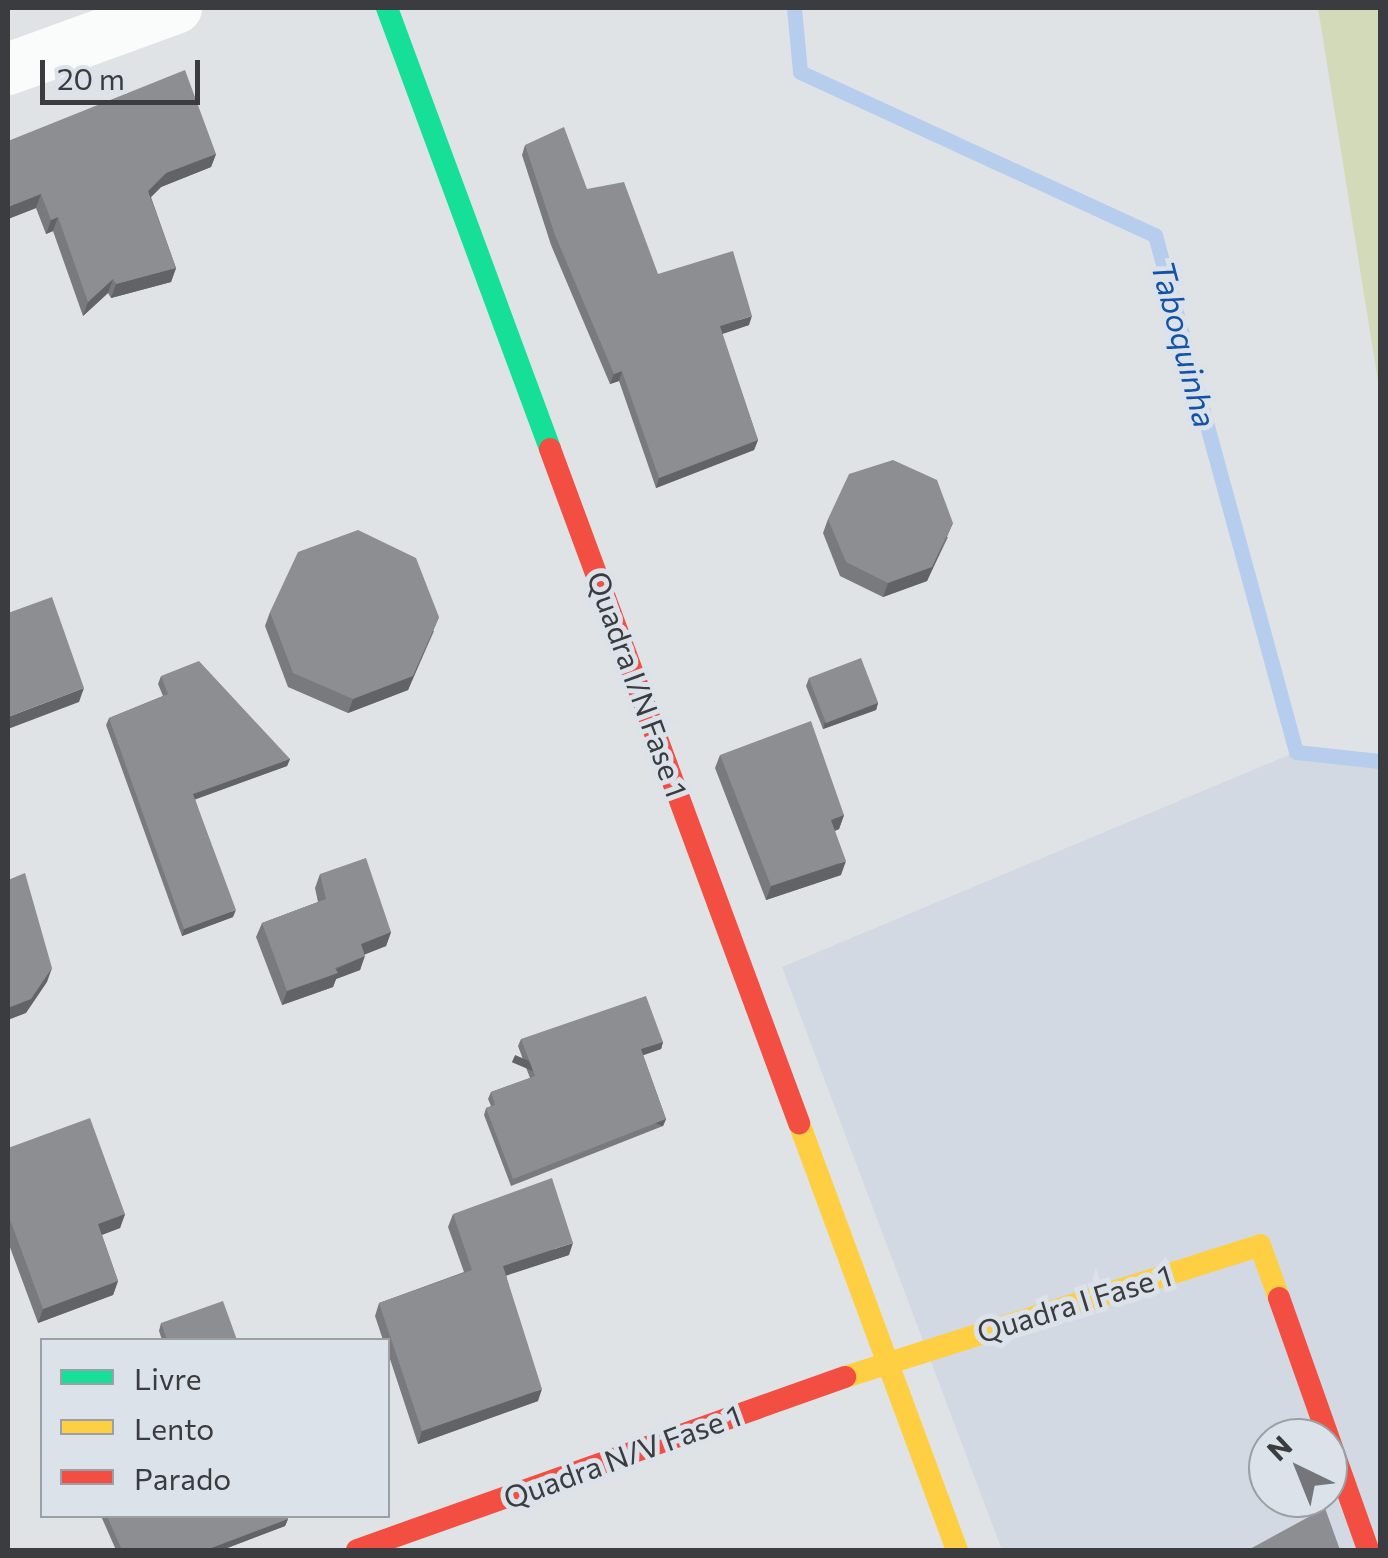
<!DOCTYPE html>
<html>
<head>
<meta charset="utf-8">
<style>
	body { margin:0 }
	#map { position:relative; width:1388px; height:1558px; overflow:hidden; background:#e0e3e6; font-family:Commissioner,sans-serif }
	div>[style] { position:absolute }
	.built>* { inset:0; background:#d2d9e2 }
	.green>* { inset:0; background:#d2daba }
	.stream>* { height:15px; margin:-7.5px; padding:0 7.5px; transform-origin:7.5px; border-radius:7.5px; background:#b7cdee }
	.street>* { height:52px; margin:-26px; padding:0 26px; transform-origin:26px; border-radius:26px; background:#fafbfb }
	.fast>* { height:22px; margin:-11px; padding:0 11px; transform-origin:11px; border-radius:11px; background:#16e098 }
	.slow>* { height:22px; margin:-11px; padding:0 11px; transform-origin:11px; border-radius:11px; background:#ffcf43 }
	.jam>* { height:22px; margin:-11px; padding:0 11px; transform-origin:11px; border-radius:11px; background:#f24e42 }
	.wall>* { inset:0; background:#787a7d }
	.shaded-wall>* { inset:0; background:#626366; transform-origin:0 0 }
	.building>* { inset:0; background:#8c8e91; transform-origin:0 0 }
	span { translate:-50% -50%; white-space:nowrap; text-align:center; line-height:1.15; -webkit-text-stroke:10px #dce2ea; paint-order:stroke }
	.street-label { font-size:30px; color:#3a3c3f }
	.water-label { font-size:32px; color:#1352a7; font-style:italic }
	.frame { position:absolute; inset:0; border:10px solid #3a3c3f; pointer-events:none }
	.legend { position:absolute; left:40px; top:1338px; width:350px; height:180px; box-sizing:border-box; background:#dce2ea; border:2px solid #9ba0a6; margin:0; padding:12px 18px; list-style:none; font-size:30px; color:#3a3c3f }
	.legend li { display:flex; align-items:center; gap:20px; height:50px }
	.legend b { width:50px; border:2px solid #9ba0a6 }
	.north { position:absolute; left:1248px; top:1418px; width:100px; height:100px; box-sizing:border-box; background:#dce2ea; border:2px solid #9ba0a6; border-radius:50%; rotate:317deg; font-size:28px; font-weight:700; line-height:40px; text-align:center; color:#3a3c3f }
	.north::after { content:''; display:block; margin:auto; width:35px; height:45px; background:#747679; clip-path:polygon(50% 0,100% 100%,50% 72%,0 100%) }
	.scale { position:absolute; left:40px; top:60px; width:160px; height:45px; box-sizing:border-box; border:5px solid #3a3c3f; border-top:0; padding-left:12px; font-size:30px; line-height:35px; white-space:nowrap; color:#3a3c3f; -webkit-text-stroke:8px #dce2ea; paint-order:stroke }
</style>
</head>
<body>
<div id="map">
	<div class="built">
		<i style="clip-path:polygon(evenodd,1296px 752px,1380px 761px,1380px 1550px,1002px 1550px,782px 967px,1296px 752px,1268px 1438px,1328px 1438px,1328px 1498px,1268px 1498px,1268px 1438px)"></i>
	</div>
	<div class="green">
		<i style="clip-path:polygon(1318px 8px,1380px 8px,1380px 394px)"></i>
	</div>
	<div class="stream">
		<i style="left:794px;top:8px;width:64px;rotate:84.6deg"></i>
		<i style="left:800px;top:72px;width:391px;rotate:24.7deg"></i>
		<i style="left:1155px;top:235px;width:536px;rotate:74.74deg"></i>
		<i style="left:1296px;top:752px;width:84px;rotate:6.1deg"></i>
	</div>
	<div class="street">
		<i style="left:8px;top:69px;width:179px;rotate:-20deg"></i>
	</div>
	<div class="fast">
		<i style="left:387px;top:8px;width:470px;rotate:69.7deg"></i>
	</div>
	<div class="slow">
		<i style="left:799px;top:1123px;width:455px;rotate:69.7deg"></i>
		<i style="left:845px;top:1377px;width:435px;rotate:-17.6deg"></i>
		<i style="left:1260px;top:1245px;width:56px;rotate:70.3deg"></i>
	</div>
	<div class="jam">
		<i style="left:550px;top:449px;width:719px;rotate:69.72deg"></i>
		<i style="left:1279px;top:1298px;width:267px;rotate:70.5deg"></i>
		<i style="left:357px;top:1550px;width:518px;rotate:-19.52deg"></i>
	</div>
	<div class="wall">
		<i style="clip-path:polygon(8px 141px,216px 154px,211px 167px,161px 187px,151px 197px,176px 268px,171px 282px,111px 298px,108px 293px,83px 316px,53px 231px,46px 234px,36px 208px,8px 219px)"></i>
		<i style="clip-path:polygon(525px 145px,587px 189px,658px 274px,749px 325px,722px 334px,758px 440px,754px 450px,656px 488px,619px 381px,610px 384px,551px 245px,522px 155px)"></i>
		<i style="clip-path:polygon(828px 519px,948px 537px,927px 581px,883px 597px,840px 576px,823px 533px)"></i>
		<i style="clip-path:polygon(270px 612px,434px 631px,408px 690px,348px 713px,288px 687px,265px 626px)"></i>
		<i style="clip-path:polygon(161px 676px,290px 759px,287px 766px,195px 799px,233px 917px,182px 936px,106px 725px,109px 718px,163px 696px,158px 684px)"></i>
		<i style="clip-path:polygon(809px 678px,878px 703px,876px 710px,823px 729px,806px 686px)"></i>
		<i style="clip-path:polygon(720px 755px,844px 815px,839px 829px,835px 831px,841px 875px,766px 900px,715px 768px)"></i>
		<i style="clip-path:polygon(320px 874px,391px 932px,386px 946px,365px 954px,360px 970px,336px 979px,333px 987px,282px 1005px,256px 937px,262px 923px,318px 902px,315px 888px)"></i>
		<i style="clip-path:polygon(521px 1039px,663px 1042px,661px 1049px,643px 1055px,666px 1119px,663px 1126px,511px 1186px,484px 1115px,486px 1108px,491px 1106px,488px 1099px,491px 1092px,530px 1078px,518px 1046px)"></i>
		<i style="clip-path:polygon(8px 1148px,125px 1214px,120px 1228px,102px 1235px,118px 1281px,113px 1295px,38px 1323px,8px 1242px)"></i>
		<i style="clip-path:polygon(453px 1214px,569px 1255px,506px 1275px,538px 1401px,418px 1444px,388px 1353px,388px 1340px,383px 1340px,375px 1316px,379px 1303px,464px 1272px,448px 1227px)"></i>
		<i style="clip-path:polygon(161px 1323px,237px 1340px,162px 1340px,159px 1331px)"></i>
		<i style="clip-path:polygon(101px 1516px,287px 1516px,288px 1519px,285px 1526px,222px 1550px,116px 1550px)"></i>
	</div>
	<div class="shaded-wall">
		<i style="clip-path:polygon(216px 154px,211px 167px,161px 187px,143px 205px,148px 191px,166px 173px)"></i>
		<i style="clip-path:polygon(41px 194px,36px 208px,8px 219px,8px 207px)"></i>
		<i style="clip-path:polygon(58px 217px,53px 231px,46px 234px,51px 220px)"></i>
		<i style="clip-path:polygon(176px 268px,171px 282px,111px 298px,116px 284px)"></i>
		<i style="clip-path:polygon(113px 279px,108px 293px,83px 316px,88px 302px)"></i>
		<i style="clip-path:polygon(752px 316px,749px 325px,716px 336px,720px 326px)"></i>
		<i style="clip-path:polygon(622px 371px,619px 381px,610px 384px,614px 374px)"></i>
		<i style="clip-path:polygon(758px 440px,754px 450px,656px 488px,659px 478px)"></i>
		<i style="clip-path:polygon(953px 523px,927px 581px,883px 597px,888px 583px)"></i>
		<i style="clip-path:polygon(439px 617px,408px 690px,348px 713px,353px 699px)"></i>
		<i style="clip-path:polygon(84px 688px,79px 702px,8px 729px,8px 717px)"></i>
		<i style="clip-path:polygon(878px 703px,876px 710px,823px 729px,825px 722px)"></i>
		<i style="clip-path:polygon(290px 759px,287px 766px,191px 801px,193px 794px)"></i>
		<i style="clip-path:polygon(844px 815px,839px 829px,826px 834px,831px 820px)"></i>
		<i style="clip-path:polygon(846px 861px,841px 875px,766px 900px,771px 886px)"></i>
		<i style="clip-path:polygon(236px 910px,233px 917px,182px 936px,184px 929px)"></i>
		<i style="clip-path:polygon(391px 932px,386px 946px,356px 958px,361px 944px)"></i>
		<i style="clip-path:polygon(365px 956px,360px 970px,336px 979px,333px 987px,282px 1005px,287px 991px)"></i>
		<i style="clip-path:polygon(52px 968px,47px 982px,26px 1013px,8px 1020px,8px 1008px)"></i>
		<i style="clip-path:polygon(663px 1042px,661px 1049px,638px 1057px,641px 1049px)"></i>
		<i style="left:666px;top:1119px;width:8px;height:164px;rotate:113deg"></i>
		<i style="clip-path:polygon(125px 1214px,120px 1228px,93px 1238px,98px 1224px)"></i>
		<i style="clip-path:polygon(573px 1243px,569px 1255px,499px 1278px,503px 1266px)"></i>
		<i style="clip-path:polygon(118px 1281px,113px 1295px,38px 1323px,43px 1309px)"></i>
		<i style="clip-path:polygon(542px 1389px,538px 1401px,418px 1444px,422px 1431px)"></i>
		<i style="clip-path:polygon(288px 1519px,285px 1526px,222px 1550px,206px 1550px)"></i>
	</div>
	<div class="building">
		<i style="clip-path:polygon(185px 70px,216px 154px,166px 173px,148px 191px,176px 268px,116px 284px,113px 279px,88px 302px,58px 217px,51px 220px,41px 194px,8px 207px,8px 141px)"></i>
		<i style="clip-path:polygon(564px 127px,587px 189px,624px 182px,658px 274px,733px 251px,752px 316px,720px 326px,758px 440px,659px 478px,622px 371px,614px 374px,555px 235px,525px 145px)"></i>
		<i style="clip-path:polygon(893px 460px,937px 480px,953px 523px,932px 567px,888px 583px,846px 562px,828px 519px,849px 474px)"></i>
		<i style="clip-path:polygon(358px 530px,416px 558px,439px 617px,413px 676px,353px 699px,293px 673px,270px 612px,298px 552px)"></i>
		<i style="clip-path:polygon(52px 597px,84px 688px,8px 717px,8px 613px)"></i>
		<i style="left:861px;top:658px;width:48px;height:56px;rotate:69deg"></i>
		<i style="clip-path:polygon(199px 661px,290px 759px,193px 794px,236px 910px,184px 929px,109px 718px,168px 694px,161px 676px)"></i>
		<i style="clip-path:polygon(811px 721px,844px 815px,831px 820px,846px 861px,771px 886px,720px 755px)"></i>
		<i style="clip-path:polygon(366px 858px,391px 932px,361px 944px,365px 956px,335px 968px,338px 973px,287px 991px,262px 923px,326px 899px,320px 874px)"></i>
		<i style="clip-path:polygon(25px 873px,52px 968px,31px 999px,8px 1008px,8px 880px)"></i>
		<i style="clip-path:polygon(646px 996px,663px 1042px,641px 1049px,666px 1119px,513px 1179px,486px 1108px,495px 1105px,491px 1092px,535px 1076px,521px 1039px)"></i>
		<i style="clip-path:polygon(90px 1118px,125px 1214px,98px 1224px,118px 1281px,43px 1309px,8px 1214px,8px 1148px)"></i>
		<i style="clip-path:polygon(552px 1178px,573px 1243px,503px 1266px,542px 1389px,422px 1431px,379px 1303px,472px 1270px,453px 1214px)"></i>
		<i style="clip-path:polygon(223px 1301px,237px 1340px,167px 1340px,161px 1323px)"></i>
		<i style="clip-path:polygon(1325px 1508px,1340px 1550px,1248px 1550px)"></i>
		<i style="clip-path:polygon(107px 1516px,287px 1516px,288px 1519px,206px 1550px,122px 1550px)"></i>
	</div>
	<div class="street-label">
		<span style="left:638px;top:684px;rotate:70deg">Quadra I/N Fase 1</span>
		<span style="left:1074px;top:1303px;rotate:-17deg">Quadra I Fase 1</span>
		<span style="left:622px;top:1456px;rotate:-20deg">Quadra N/V Fase 1</span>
	</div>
	<div class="water-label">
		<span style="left:1185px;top:344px;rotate:75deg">Taboquinha</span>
	</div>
	<div class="frame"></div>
	<ul class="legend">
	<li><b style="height:12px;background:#16e098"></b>Livre</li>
	<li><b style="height:12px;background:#ffcf43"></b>Lento</li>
	<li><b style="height:12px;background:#f24e42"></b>Parado</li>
	</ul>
	<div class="north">N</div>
	<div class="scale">20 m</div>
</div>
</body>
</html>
